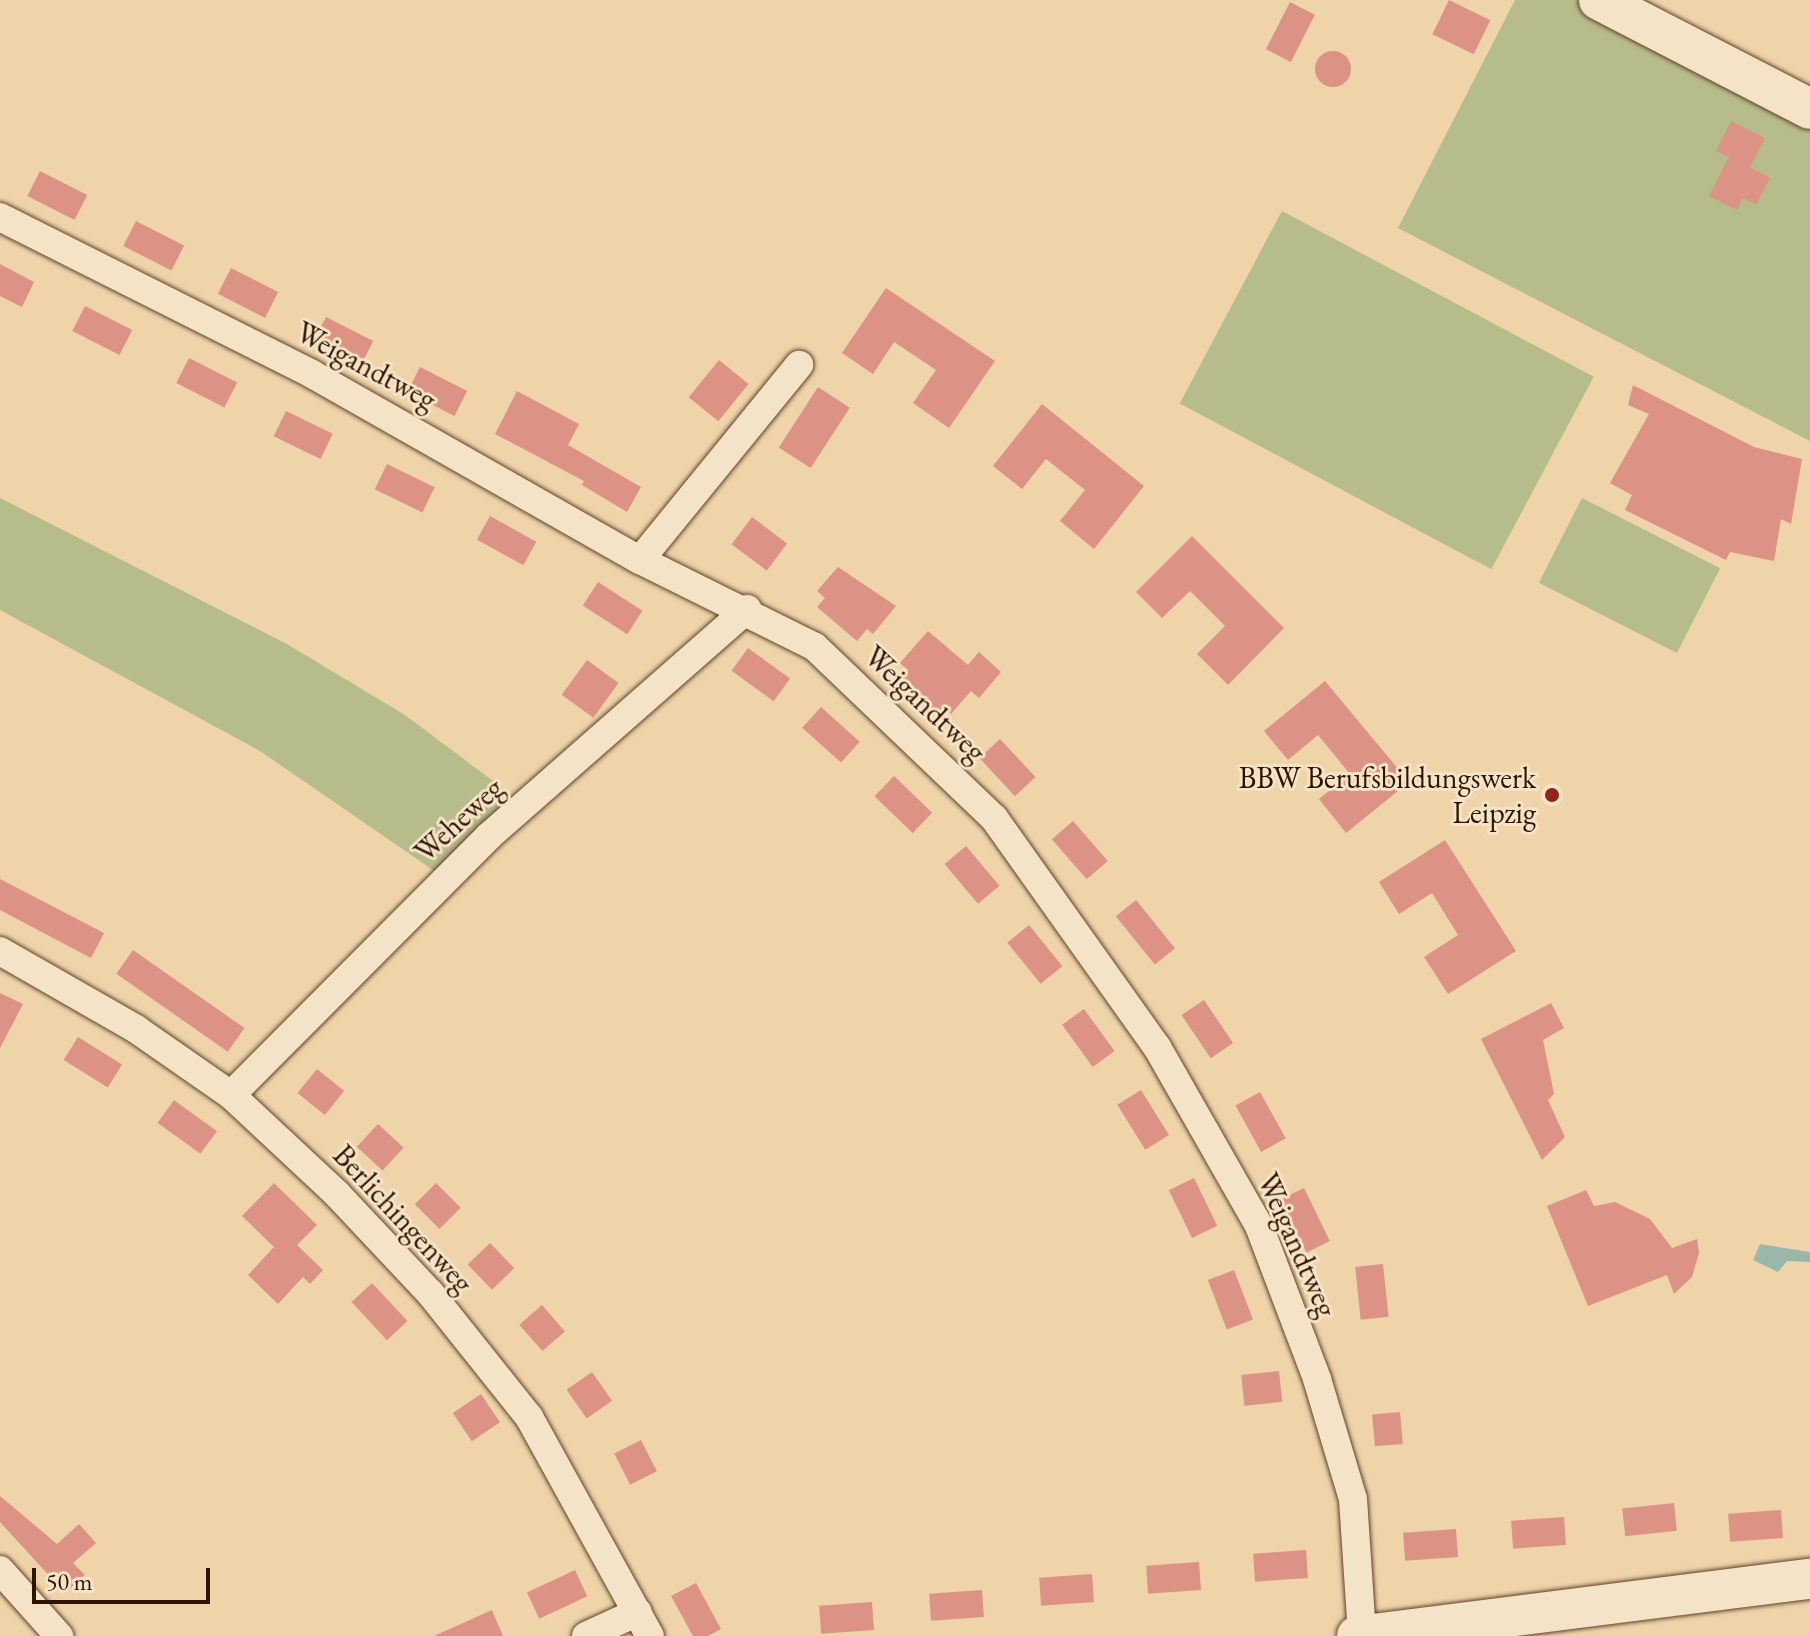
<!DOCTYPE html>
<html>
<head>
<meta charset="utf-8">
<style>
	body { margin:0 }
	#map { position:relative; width:1810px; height:1636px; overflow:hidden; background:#efd4a9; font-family:"EB Garamond",serif }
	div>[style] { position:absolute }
	.green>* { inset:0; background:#b6bd8a; transform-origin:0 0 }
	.water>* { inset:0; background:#9ab8aa }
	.building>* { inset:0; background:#dc9284; transform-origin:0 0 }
	.round { border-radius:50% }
	.roads { filter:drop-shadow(0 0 2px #5f442a) drop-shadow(0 0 2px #5f442a) }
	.street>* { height:28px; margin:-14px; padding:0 14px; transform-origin:14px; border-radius:14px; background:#f5e3c7 }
	.secondary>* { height:40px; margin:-20px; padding:0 20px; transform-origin:20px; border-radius:20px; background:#f5e3c7 }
	.dots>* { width:22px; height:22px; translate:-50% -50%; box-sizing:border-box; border:4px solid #f5e3c7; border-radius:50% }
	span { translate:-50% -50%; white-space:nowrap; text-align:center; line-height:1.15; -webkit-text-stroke:6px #f5e3c7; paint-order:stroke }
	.street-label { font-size:30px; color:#2f1400 }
	.poi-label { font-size:30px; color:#2f1400 }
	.right { translate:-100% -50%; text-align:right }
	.scale { position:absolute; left:32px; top:1568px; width:178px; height:36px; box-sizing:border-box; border:4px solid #2f1400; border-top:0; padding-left:10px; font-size:24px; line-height:28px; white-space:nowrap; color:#2f1400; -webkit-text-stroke:6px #f5e3c7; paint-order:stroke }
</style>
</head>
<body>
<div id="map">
	<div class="green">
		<i style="clip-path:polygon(1515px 0,1579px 0,1810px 127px,1810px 441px,1398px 228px)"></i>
		<i style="left:1282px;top:211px;width:353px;height:218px;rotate:28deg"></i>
		<i style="clip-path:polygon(0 498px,287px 644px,405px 715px,525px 805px,446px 879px,260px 751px,0 610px)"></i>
		<i style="left:1582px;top:498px;width:155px;height:95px;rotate:27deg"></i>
	</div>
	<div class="water">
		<i style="clip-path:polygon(1760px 1244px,1810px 1252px,1810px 1262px,1787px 1261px,1778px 1272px,1753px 1260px)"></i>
	</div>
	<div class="building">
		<i style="left:1449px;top:0;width:46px;height:38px;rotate:26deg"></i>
		<i style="left:1290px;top:2px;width:28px;height:53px;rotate:27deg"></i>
		<i class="round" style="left:1315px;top:51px;width:36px;height:36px"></i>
		<i style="clip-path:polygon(1731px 121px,1765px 138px,1750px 167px,1770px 178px,1756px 205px,1743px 198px,1737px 210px,1709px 196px,1729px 157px,1716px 151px)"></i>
		<i style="left:40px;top:171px;width:53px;height:28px;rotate:27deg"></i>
		<i style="left:136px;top:221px;width:54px;height:28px;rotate:27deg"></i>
		<i style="clip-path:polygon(0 264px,34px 282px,22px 307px,0 296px)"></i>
		<i style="left:231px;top:268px;width:53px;height:29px;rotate:27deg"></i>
		<i style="clip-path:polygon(886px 288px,995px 361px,949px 428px,913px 403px,936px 370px,894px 342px,873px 374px,842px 353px)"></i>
		<i style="left:85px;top:306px;width:53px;height:28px;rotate:27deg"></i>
		<i style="left:326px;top:317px;width:53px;height:28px;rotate:27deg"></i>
		<i style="left:189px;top:358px;width:54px;height:28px;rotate:27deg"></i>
		<i style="left:719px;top:360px;width:38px;height:48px;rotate:39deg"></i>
		<i style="left:420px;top:367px;width:53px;height:28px;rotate:27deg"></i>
		<i style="clip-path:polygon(1633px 385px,1754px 447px,1802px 459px,1791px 524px,1781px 519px,1774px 561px,1730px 552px,1726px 560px,1625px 510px,1632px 495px,1610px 483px,1649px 414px,1628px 405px)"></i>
		<i style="left:818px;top:387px;width:38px;height:72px;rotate:33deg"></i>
		<i style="clip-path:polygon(517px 391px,579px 424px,568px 445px,641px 487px,627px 512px,582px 485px,584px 481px,495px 434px)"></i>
		<i style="clip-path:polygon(1042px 404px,1144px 486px,1094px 549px,1060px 521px,1085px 490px,1046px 459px,1022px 489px,993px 466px)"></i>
		<i style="left:286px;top:411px;width:52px;height:28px;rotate:26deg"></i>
		<i style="left:387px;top:464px;width:53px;height:28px;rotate:26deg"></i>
		<i style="left:490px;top:516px;width:53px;height:27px;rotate:29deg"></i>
		<i style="left:752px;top:517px;width:44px;height:34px;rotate:37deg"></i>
		<i style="clip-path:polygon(1192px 536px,1284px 628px,1228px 685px,1197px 654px,1225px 626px,1190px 591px,1162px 618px,1136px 592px)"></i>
		<i style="clip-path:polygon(838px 567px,896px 606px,873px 634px,867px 629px,857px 641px,817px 607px,825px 598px,817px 591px)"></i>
		<i style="left:598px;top:582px;width:53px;height:28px;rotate:33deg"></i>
		<i style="clip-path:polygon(928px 631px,968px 665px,979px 652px,1001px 672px,979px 698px,971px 691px,951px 714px,946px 709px,940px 715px,900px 679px,908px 670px,900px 663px)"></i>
		<i style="left:748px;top:648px;width:52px;height:28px;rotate:36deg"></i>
		<i style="left:587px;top:660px;width:39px;height:43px;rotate:36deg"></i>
		<i style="clip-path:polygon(1325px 681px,1409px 782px,1346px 833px,1319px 799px,1350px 774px,1318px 735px,1288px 760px,1264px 731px)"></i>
		<i style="left:821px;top:707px;width:52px;height:28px;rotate:42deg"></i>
		<i style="left:1000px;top:739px;width:52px;height:28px;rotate:47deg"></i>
		<i style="left:894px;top:776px;width:53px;height:28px;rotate:44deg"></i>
		<i style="left:1073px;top:821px;width:53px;height:28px;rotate:49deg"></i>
		<i style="clip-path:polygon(1445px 840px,1516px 951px,1448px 994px,1424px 957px,1458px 935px,1432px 893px,1399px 914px,1379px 882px)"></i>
		<i style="left:966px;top:846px;width:52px;height:28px;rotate:50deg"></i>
		<i style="clip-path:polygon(0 879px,104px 933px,91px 958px,0 910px)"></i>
		<i style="left:1136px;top:900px;width:62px;height:26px;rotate:51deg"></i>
		<i style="left:1029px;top:925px;width:53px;height:28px;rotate:51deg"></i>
		<i style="left:133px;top:950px;width:136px;height:29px;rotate:35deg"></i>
		<i style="clip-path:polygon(0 993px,23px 1004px,0 1048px)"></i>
		<i style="left:1204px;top:1000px;width:52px;height:27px;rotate:56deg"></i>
		<i style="clip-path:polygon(1551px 1003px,1564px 1028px,1543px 1040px,1554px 1094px,1548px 1100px,1565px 1137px,1542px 1160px,1481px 1039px)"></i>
		<i style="left:1084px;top:1009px;width:52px;height:27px;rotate:54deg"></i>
		<i style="left:78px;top:1037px;width:52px;height:27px;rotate:32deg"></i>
		<i style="left:317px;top:1069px;width:35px;height:31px;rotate:39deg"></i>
		<i style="left:1141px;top:1090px;width:53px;height:28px;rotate:58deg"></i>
		<i style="left:1260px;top:1092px;width:53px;height:28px;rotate:61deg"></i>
		<i style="left:174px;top:1100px;width:53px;height:28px;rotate:36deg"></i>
		<i style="left:378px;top:1124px;width:35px;height:31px;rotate:43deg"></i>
		<i style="left:1194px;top:1178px;width:53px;height:28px;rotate:64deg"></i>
		<i style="clip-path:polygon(274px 1183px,317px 1225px,297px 1245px,323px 1270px,310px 1284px,303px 1277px,278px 1304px,248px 1275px,274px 1247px,242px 1216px)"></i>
		<i style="left:436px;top:1183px;width:35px;height:30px;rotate:45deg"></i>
		<i style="left:1304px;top:1188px;width:59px;height:26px;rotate:64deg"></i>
		<i style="clip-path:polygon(1586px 1190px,1594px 1206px,1615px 1202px,1650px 1219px,1672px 1248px,1697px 1239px,1699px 1253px,1692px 1277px,1674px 1294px,1667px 1275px,1588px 1306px,1547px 1206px)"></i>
		<i style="left:490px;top:1243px;width:35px;height:31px;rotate:46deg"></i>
		<i style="left:1383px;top:1264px;width:53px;height:28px;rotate:84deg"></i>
		<i style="left:1234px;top:1270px;width:53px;height:28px;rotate:69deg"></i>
		<i style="left:372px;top:1283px;width:52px;height:28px;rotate:47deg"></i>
		<i style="left:542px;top:1305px;width:35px;height:30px;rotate:49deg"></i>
		<i style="left:1279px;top:1371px;width:31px;height:38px;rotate:84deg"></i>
		<i style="left:592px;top:1372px;width:35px;height:31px;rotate:55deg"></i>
		<i style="left:481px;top:1394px;width:34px;height:34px;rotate:56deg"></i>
		<i style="left:1400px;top:1412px;width:32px;height:28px;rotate:85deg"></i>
		<i style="left:641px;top:1440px;width:35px;height:30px;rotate:63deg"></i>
		<i style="clip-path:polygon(0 1496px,57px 1544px,79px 1524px,96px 1543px,73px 1563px,85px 1575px,65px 1593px,0 1522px)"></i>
		<i style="left:1674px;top:1503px;width:28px;height:52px;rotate:84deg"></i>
		<i style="left:1781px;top:1510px;width:28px;height:53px;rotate:86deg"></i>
		<i style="left:1564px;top:1517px;width:28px;height:53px;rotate:86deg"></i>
		<i style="left:1456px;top:1529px;width:28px;height:53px;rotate:86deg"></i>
		<i style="left:1306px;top:1550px;width:28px;height:53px;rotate:86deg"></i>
		<i style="left:1199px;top:1562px;width:28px;height:53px;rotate:86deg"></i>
		<i style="left:575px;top:1570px;width:29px;height:53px;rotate:65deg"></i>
		<i style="left:1092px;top:1574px;width:28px;height:53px;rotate:86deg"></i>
		<i style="clip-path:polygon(696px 1583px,721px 1629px,708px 1636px,693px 1636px,671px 1596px)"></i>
		<i style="left:982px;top:1590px;width:27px;height:53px;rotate:86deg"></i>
		<i style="left:872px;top:1602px;width:28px;height:53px;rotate:86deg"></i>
		<i style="clip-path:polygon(492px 1610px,503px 1636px,434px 1636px)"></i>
	</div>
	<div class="roads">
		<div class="street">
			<i style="left:0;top:217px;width:349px;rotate:26.7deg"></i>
			<i style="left:312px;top:374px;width:377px;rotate:29.6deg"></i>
			<i style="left:640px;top:560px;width:195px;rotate:26.4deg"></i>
			<i style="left:815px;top:647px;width:248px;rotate:43.7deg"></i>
			<i style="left:994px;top:818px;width:281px;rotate:54.6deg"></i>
			<i style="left:1157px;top:1047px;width:206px;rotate:60.3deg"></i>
			<i style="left:1259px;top:1226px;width:164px;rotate:69.2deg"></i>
			<i style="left:1317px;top:1379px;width:125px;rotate:73.3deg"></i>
			<i style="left:1353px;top:1499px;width:136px;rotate:86.2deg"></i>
			<i style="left:640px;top:560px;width:252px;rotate:-50.8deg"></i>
			<i style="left:0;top:951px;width:157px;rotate:29.8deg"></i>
			<i style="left:136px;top:1029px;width:116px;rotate:34.8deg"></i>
			<i style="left:231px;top:1095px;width:145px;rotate:43deg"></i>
			<i style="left:337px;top:1194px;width:136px;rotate:46.8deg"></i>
			<i style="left:430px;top:1293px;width:159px;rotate:51.4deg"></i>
			<i style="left:529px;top:1417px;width:250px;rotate:61.1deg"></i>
			<i style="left:231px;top:1095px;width:366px;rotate:-45.1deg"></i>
			<i style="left:489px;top:836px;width:344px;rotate:-41.3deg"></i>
			<i style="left:0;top:1570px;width:89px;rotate:48.2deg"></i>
			<i style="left:586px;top:1636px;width:57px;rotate:-24.8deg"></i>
		</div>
		<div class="secondary">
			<i style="left:1599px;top:0;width:237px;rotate:27.3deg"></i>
			<i style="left:1357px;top:1636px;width:457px;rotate:-7.2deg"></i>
		</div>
	</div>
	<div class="dots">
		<i style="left:1552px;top:795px;background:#8f2418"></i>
	</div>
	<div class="street-label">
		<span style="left:366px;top:366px;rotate:28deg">Weigandtweg</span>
		<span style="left:925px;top:704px;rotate:43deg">Weigandtweg</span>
		<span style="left:459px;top:820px;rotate:-43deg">Weheweg</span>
		<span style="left:403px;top:1219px;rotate:47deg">Berlichingenweg</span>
		<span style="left:1297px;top:1245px;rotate:66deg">Weigandtweg</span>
	</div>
	<div class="poi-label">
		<span class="right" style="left:1536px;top:795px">BBW Berufsbildungswerk<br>Leipzig</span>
	</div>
	<div class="scale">50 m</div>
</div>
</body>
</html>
